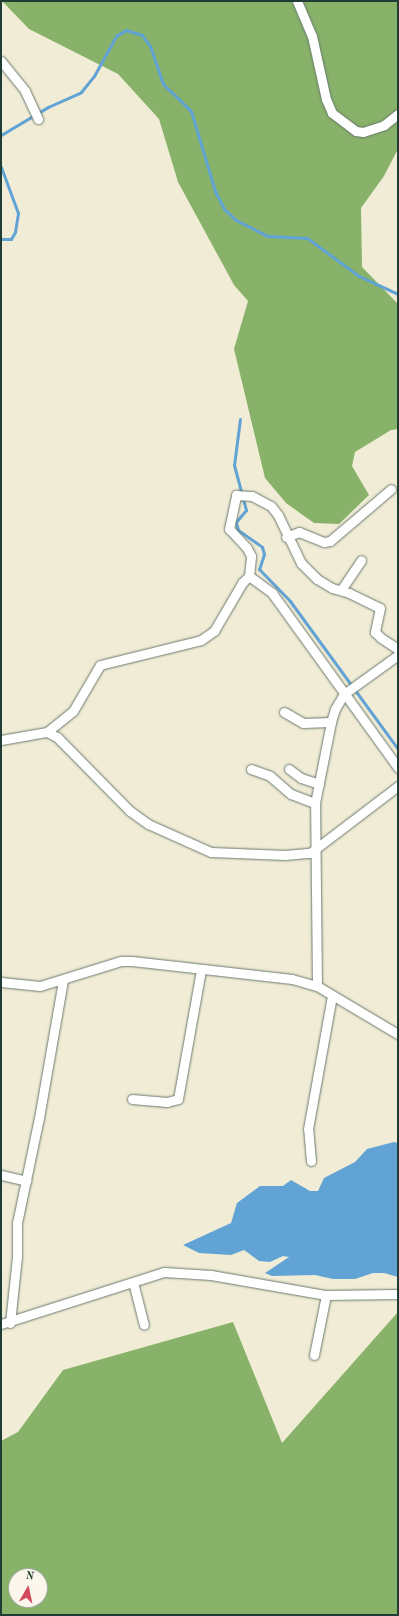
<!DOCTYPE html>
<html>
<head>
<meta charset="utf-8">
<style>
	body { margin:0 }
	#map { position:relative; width:399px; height:1616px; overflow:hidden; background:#f1ecd6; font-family:"Old Standard TT",serif }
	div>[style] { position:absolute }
	.forest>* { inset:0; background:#88b269 }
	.water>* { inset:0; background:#61a3d5 }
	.stream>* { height:3px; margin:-1.5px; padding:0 1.5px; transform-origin:1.5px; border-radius:1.5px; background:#61a3d5 }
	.roads { filter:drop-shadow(0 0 1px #687a6d) drop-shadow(0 0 1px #687a6d) }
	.street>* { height:9px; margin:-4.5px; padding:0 4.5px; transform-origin:4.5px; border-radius:4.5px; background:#fff }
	span { translate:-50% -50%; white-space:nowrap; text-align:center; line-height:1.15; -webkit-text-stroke:4px #fbf7ec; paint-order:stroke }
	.frame { position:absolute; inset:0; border:2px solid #1f3d34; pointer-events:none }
	.north { position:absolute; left:8px; top:1568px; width:40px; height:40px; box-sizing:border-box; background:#fbf7ec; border:1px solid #a3ada2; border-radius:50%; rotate:9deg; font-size:11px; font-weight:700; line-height:16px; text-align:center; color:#1f3d34 }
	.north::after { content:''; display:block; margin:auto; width:14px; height:18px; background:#d1495b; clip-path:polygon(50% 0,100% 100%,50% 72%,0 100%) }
</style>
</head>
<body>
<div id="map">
	<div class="forest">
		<i style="clip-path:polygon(2px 1px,398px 1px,398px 149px,384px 176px,361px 208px,362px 267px,398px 304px,398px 429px,391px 430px,355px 452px,352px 466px,369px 495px,339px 524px,314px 523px,286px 503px,265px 478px,234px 349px,248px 301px,234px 285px,178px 182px,159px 119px,118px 74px,29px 29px)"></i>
		<i style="clip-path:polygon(evenodd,398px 1312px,398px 1615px,1px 1615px,1px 1441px,18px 1432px,63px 1370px,233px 1322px,282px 1443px,398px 1312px,16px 1576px,40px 1576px,40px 1600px,16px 1600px,16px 1576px)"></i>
	</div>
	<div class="water">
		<i style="clip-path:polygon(394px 1142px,398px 1143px,398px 1277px,384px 1273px,373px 1273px,355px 1279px,333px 1279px,315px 1275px,272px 1276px,265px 1273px,289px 1257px,283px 1256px,270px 1262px,259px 1261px,244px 1250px,231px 1255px,199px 1253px,183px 1245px,231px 1223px,237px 1203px,260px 1186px,283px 1186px,291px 1180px,310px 1191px,318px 1191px,324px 1178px,355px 1162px,367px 1149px)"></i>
	</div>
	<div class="stream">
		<i style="left:1px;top:135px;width:55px;rotate:-30.8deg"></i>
		<i style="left:48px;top:107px;width:36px;rotate:-24deg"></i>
		<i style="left:81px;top:92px;width:21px;rotate:-51deg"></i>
		<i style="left:94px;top:76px;width:46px;rotate:-61.2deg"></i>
		<i style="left:116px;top:36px;width:12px;rotate:-31deg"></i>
		<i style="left:126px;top:30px;width:17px;rotate:17deg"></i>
		<i style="left:142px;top:35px;width:14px;rotate:54deg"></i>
		<i style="left:150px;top:46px;width:40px;rotate:71.1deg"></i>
		<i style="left:163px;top:84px;width:39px;rotate:44deg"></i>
		<i style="left:191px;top:111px;width:84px;rotate:73.3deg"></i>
		<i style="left:215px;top:191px;width:20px;rotate:63deg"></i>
		<i style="left:224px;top:209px;width:16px;rotate:43deg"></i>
		<i style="left:236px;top:220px;width:35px;rotate:27deg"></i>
		<i style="left:267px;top:236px;width:40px;rotate:2.9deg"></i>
		<i style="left:307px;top:238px;width:64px;rotate:36.2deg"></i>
		<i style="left:359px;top:276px;width:43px;rotate:24.8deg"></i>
		<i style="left:1px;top:167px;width:49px;rotate:69.7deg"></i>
		<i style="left:18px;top:213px;width:19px;rotate:99deg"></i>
		<i style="left:15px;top:232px;width:8px;rotate:120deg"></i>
		<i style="left:11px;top:239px;width:10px;rotate:180deg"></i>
		<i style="left:240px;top:419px;width:46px;rotate:97.4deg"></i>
		<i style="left:234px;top:465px;width:47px;rotate:75.1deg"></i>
		<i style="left:246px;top:510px;width:16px;rotate:130deg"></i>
		<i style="left:236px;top:522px;width:8px;rotate:76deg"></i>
		<i style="left:238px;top:530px;width:29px;rotate:35deg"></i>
		<i style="left:262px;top:547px;width:7px;rotate:74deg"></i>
		<i style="left:264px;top:554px;width:16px;rotate:108deg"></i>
		<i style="left:259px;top:569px;width:45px;rotate:45.9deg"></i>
		<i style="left:290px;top:601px;width:183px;rotate:53.9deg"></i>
	</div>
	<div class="roads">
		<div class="street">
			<i style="left:297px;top:1px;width:38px;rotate:67deg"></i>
			<i style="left:312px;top:36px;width:65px;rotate:77.5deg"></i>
			<i style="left:326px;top:99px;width:15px;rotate:67deg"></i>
			<i style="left:332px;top:113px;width:30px;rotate:37deg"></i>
			<i style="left:356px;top:131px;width:7px;rotate:8deg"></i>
			<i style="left:363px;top:132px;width:22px;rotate:-18deg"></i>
			<i style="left:384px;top:125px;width:18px;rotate:-38deg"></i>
			<i style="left:1px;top:61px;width:38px;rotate:51deg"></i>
			<i style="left:25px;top:91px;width:31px;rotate:65deg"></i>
			<i style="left:286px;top:537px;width:14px;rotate:-21deg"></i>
			<i style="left:299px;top:532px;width:27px;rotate:22deg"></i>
			<i style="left:324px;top:542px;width:6px;rotate:-9deg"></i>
			<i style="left:330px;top:541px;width:80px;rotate:-40.4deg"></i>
			<i style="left:249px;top:576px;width:29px;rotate:36deg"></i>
			<i style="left:272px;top:593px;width:216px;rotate:54.2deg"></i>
			<i style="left:341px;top:590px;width:36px;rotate:-56deg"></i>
			<i style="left:284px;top:712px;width:22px;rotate:30deg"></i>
			<i style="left:303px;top:723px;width:28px;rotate:-2deg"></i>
			<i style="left:47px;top:732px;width:33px;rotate:-39deg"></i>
			<i style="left:73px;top:711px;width:53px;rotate:-59.6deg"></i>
			<i style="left:100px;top:665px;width:104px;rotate:-13.9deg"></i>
			<i style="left:201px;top:640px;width:16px;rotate:-35deg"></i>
			<i style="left:214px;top:631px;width:56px;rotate:-59.7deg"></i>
			<i style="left:242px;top:583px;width:10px;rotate:-45deg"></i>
			<i style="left:249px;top:576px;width:20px;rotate:-84deg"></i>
			<i style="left:251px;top:556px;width:9px;rotate:-117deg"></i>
			<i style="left:247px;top:548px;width:26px;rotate:-133deg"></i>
			<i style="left:229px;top:529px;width:35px;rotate:-78deg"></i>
			<i style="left:236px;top:495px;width:16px;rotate:4deg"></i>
			<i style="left:252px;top:496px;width:21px;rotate:28deg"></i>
			<i style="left:271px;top:506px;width:11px;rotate:52deg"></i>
			<i style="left:278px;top:515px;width:53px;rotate:64.4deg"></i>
			<i style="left:301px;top:563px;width:23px;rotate:45deg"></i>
			<i style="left:317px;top:579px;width:17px;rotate:31deg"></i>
			<i style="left:332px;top:588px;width:18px;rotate:16deg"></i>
			<i style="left:349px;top:593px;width:34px;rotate:26deg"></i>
			<i style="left:380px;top:608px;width:25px;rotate:102deg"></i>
			<i style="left:375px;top:632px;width:8px;rotate:45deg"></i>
			<i style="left:381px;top:638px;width:20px;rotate:33deg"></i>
			<i style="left:1px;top:740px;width:47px;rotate:-9.9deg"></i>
			<i style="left:47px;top:732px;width:11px;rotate:27deg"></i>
			<i style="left:57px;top:737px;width:104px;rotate:45.4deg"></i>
			<i style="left:130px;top:811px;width:22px;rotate:36deg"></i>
			<i style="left:148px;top:824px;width:69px;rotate:24deg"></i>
			<i style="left:211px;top:852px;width:74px;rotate:2.3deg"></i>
			<i style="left:285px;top:855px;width:25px;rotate:-5deg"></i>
			<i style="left:310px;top:853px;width:111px;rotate:-37.3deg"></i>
			<i style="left:251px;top:769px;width:20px;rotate:20deg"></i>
			<i style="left:270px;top:776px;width:28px;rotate:41deg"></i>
			<i style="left:291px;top:794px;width:26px;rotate:21deg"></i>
			<i style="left:289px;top:769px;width:15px;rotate:37deg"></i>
			<i style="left:301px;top:778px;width:19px;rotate:18deg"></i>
			<i style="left:1px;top:982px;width:39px;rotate:6deg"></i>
			<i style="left:40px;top:986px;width:85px;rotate:-17.2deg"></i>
			<i style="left:121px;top:961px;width:11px"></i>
			<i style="left:132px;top:961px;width:161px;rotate:6.4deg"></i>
			<i style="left:292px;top:979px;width:26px;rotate:16deg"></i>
			<i style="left:317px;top:986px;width:94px;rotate:30.7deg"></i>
			<i style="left:317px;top:986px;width:183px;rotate:-90.6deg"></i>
			<i style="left:315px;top:803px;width:83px;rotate:-78.8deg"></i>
			<i style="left:331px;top:722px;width:14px;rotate:-73deg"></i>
			<i style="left:335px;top:709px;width:17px;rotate:-59deg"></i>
			<i style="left:344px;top:694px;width:67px;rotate:-35.8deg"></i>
			<i style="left:132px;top:1099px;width:35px;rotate:5deg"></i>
			<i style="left:167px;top:1102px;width:11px;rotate:-15deg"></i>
			<i style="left:178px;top:1099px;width:131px;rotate:-79.9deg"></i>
			<i style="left:311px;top:1161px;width:32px;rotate:-95deg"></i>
			<i style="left:308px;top:1129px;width:136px;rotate:-79.8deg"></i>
			<i style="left:1px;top:1175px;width:26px;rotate:13deg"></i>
			<i style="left:133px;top:1282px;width:44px;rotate:75.7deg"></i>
			<i style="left:10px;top:1323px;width:67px;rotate:-84deg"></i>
			<i style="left:17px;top:1256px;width:33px;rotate:-90deg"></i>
			<i style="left:17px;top:1223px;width:107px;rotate:-78.2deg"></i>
			<i style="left:39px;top:1118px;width:140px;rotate:-80.1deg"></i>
			<i style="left:1px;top:1324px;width:171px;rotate:-17.7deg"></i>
			<i style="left:164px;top:1272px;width:47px;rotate:3.7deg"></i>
			<i style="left:211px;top:1275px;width:117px;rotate:9.9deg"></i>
			<i style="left:326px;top:1295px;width:72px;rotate:-0.8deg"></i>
			<i style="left:314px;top:1355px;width:61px;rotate:-78.7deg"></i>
		</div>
	</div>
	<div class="frame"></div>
	<div class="north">N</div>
</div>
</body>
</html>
